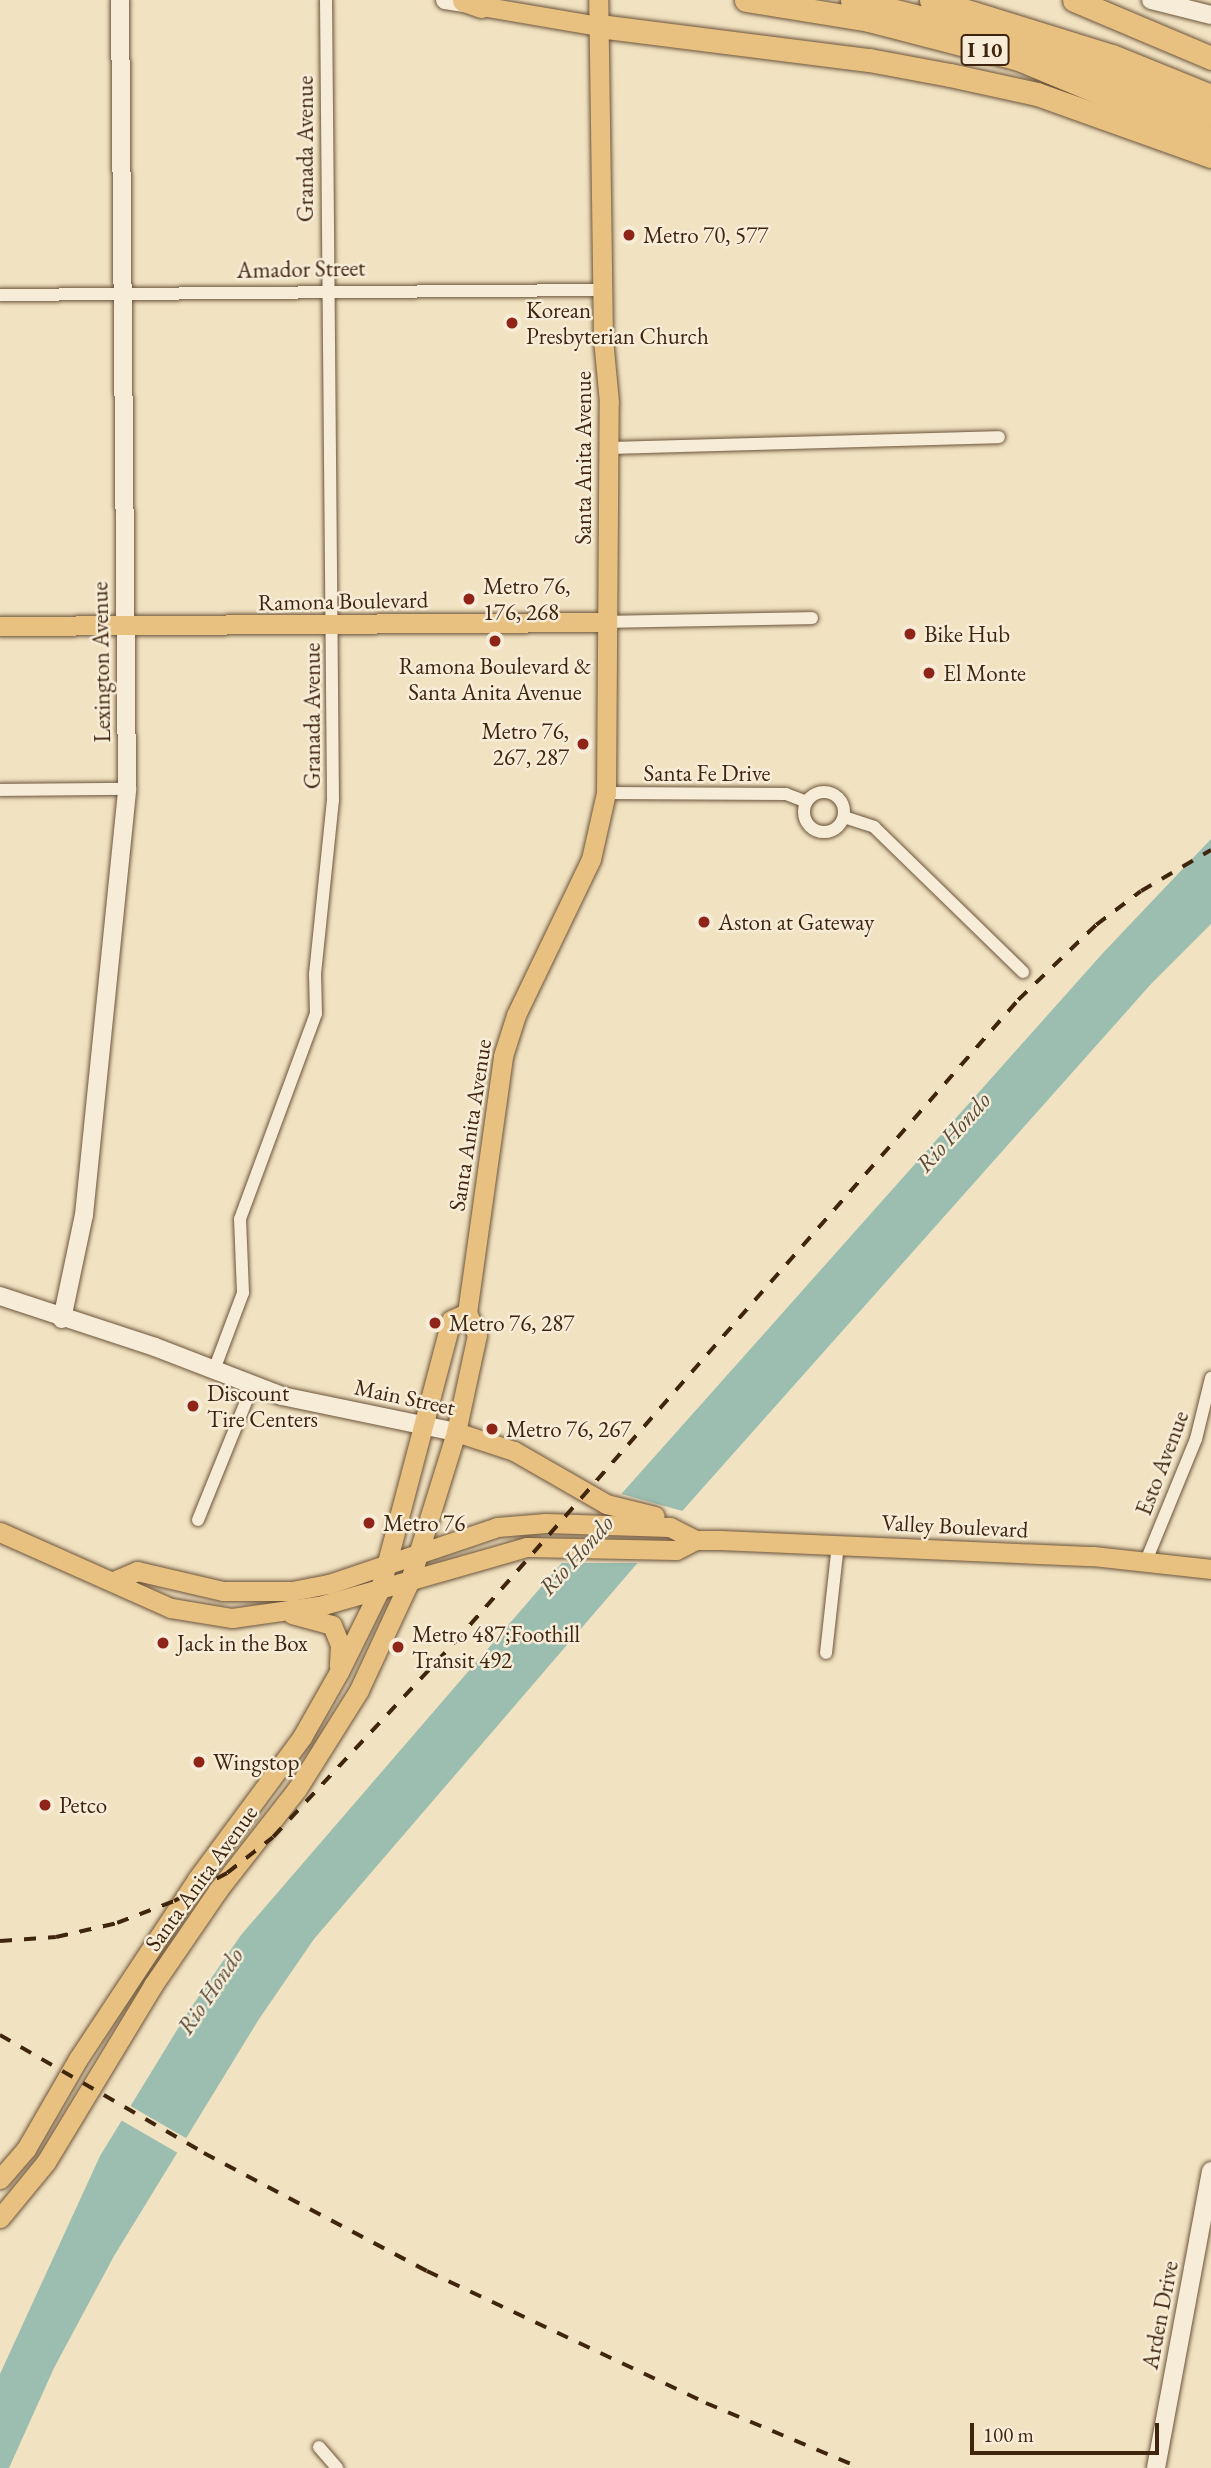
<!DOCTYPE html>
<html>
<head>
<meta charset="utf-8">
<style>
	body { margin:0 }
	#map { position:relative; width:1211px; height:2468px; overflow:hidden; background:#f1e2c1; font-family:"EB Garamond",serif }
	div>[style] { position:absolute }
	.water>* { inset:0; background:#9bbeb1 }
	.pier>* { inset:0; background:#f1e2c1; transform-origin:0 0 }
	.roads { filter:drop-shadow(0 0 2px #6c543b) drop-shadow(0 0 2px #6c543b) }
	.street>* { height:12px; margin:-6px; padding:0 6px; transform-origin:6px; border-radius:6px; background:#f6ecd7 }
	.street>.ring { margin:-6px; padding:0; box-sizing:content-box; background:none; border:12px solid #f6ecd7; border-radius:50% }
	.secondary>* { height:18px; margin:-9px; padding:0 9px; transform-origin:9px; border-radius:9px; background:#f6ecd7 }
	.primary>* { height:19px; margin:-9.5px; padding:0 9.5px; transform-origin:9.5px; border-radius:9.5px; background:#e8c180 }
	.highway>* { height:23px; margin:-11.5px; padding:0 11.5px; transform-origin:11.5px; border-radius:11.5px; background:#e8c180 }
	.rail>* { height:3.5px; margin-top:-1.75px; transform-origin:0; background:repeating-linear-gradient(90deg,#40250e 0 12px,transparent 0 24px) }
	.dots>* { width:19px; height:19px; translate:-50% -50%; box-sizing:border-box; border:4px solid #f6ecd7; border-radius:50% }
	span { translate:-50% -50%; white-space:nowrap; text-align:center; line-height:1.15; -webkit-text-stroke:5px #f6ecd7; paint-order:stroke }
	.shield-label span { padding:2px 5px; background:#f6ecd7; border:2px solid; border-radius:5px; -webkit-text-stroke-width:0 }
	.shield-label { font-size:21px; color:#40250e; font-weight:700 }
	.street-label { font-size:23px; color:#40250e }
	.poi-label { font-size:23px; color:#40250e }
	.left { translate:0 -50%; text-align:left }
	.right { translate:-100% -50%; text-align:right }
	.water-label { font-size:24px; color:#574b37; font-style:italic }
	.scale { position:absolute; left:970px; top:2423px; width:189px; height:32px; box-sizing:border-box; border:4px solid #40250e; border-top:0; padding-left:9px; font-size:21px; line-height:24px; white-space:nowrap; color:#40250e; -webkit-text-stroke:5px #f6ecd7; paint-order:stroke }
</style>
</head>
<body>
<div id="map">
	<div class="water">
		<i style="clip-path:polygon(1211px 839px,1211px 924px,1151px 984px,684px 1509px,314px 1939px,259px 2019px,114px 2256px,54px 2368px,9px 2468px,0 2468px,0 2374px,100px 2156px,188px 2012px,241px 1935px,623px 1492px,1102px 954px)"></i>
	</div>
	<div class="pier">
		<i style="clip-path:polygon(618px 1493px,686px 1512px,642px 1563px,557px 1563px)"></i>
		<i style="left:127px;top:2104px;width:74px;height:17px;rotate:30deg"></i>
	</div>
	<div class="roads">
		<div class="street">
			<i style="left:0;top:295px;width:602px;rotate:-0.48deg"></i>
			<i style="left:607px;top:448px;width:392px;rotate:-1.6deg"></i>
			<i style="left:607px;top:622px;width:205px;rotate:-1.1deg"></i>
			<i style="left:0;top:790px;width:127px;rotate:-0.5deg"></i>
			<i class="ring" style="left:804px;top:792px;width:28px;height:28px"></i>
			<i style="left:606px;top:793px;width:180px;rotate:0.3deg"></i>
			<i style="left:786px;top:794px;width:22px;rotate:21deg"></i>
			<i style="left:844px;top:817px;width:32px;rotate:18deg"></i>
			<i style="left:874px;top:827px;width:208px;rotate:44.2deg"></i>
			<i style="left:214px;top:1370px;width:82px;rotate:-69.4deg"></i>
			<i style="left:243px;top:1293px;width:74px;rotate:-92.3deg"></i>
			<i style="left:240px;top:1219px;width:219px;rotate:-69.7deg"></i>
			<i style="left:316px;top:1014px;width:40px;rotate:-91.4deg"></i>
			<i style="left:315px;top:974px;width:175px;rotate:-84.1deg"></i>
			<i style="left:333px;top:800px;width:800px;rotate:-90.5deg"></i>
			<i style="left:198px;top:1520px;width:144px;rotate:-67.9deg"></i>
			<i style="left:1146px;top:1561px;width:132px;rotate:-67.7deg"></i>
			<i style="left:1196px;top:1439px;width:63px;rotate:-76.2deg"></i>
			<i style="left:826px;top:1653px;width:109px;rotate:-83.7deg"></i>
			<i style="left:319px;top:2447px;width:28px;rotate:49deg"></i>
		</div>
		<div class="secondary">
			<i style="left:445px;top:0;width:31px;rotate:9deg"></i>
			<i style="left:1151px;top:0;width:62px;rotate:14deg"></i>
			<i style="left:0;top:1296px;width:163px;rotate:18.2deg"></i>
			<i style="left:155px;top:1347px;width:136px;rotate:21.1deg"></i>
			<i style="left:282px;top:1396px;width:178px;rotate:11.7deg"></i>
			<i style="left:62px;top:1319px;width:106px;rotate:-78.1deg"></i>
			<i style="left:84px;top:1215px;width:428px;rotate:-84.2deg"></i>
			<i style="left:127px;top:789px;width:789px;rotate:-90.51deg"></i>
			<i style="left:1156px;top:2468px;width:302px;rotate:-79.5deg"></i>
		</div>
		<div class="primary">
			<i style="left:481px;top:6px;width:120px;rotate:9.6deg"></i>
			<i style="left:0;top:626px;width:607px;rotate:-0.38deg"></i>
			<i style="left:456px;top:1432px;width:61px;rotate:18.1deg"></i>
			<i style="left:514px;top:1451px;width:106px;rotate:29.9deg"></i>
			<i style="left:606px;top:1504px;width:50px;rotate:13.8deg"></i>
			<i style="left:0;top:1532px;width:187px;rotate:24deg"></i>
			<i style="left:171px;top:1608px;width:62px;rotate:9.3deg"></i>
			<i style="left:232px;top:1618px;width:92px;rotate:-8.1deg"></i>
			<i style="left:323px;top:1605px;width:212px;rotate:-15.9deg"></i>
			<i style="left:527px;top:1547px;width:149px;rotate:1.2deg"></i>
			<i style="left:676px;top:1550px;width:22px;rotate:-27deg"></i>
			<i style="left:696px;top:1540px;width:24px"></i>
			<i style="left:720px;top:1540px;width:373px;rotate:2.5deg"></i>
			<i style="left:1093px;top:1556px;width:119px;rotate:6.3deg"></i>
			<i style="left:116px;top:1580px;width:23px;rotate:-23deg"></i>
			<i style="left:137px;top:1571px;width:88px;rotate:13.1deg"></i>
			<i style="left:223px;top:1591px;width:69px"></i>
			<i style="left:292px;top:1591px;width:38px;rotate:-11deg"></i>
			<i style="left:329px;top:1584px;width:177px;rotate:-18.7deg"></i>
			<i style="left:497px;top:1527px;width:49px;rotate:-4.7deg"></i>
			<i style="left:546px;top:1523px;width:124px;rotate:1.8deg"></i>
			<i style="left:670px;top:1527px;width:29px;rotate:27deg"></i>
			<i style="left:292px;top:1614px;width:41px;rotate:15.4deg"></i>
			<i style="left:332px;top:1625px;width:22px;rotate:68deg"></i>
			<i style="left:340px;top:1645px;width:21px;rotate:93deg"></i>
			<i style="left:0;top:2179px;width:40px;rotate:-49deg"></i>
			<i style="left:26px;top:2149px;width:104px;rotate:-60deg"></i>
			<i style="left:78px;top:2059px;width:216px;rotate:-56.5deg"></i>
			<i style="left:197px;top:1879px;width:177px;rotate:-53.5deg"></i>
			<i style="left:302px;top:1737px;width:75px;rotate:-60.4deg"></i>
			<i style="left:339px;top:1672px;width:93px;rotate:-63.7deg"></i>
			<i style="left:380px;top:1589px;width:278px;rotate:-75.2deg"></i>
			<i style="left:451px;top:1320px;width:17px;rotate:-24deg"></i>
			<i style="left:0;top:2218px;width:72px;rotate:-50.6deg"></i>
			<i style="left:46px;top:2162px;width:207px;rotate:-58.8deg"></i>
			<i style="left:153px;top:1985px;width:115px;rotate:-55.6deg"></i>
			<i style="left:218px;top:1890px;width:128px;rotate:-52deg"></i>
			<i style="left:297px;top:1789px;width:117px;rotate:-57.9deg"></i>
			<i style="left:359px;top:1690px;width:121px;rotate:-65.1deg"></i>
			<i style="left:410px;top:1580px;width:155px;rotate:-72.7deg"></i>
			<i style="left:456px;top:1432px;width:99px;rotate:-77.8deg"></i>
			<i style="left:477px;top:1335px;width:24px;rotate:-114deg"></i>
			<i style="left:467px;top:1313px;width:260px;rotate:-82deg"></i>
			<i style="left:503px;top:1056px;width:43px;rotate:-72.4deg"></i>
			<i style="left:516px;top:1015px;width:173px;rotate:-64.3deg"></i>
			<i style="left:591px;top:859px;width:68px;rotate:-77.2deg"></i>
			<i style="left:606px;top:793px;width:391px;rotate:-89.6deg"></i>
			<i style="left:609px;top:402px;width:63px;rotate:-95.4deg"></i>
			<i style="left:603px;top:339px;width:339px;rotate:-90.8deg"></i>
		</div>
		<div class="highway">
			<i style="left:464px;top:0;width:18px;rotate:19deg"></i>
			<i style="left:746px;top:0;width:125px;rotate:9.2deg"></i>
			<i style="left:869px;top:20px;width:155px;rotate:14.6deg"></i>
			<i style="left:1019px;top:59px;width:208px;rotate:22.6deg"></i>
			<i style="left:852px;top:0;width:194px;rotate:14.3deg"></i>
			<i style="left:1040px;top:48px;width:184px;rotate:21.4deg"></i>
			<i style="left:931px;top:0;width:189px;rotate:17.2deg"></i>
			<i style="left:1112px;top:56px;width:107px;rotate:22deg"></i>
			<i style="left:1074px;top:0;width:149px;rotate:22.9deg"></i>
			<i style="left:599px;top:26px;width:272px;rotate:7.2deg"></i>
			<i style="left:869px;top:60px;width:82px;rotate:10.5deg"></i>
			<i style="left:950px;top:75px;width:89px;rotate:12.3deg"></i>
			<i style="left:1037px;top:94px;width:185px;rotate:19.6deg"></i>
		</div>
	</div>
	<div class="rail">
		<i style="left:0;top:1941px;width:56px;rotate:-4.1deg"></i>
		<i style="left:56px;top:1937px;width:63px;rotate:-12.9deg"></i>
		<i style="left:117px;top:1923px;width:61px;rotate:-21.1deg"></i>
		<i style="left:174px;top:1901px;width:60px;rotate:-27.8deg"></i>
		<i style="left:227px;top:1873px;width:58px;rotate:-38deg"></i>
		<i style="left:273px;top:1837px;width:265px;rotate:-47deg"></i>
		<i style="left:454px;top:1643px;width:855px;rotate:-48.74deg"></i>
		<i style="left:1018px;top:1000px;width:108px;rotate:-43.9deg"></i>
		<i style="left:1096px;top:925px;width:56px;rotate:-37.1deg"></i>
		<i style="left:1141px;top:891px;width:81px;rotate:-30.4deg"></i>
		<i style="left:0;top:2035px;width:236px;rotate:30deg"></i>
		<i style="left:204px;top:2153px;width:252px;rotate:27.9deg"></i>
		<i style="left:427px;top:2271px;width:309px;rotate:25.3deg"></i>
		<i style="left:706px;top:2403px;width:168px;rotate:22.8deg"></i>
	</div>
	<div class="dots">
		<i style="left:629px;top:235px;background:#8f2418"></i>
		<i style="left:512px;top:323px;background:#8f2418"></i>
		<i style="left:469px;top:599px;background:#8f2418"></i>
		<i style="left:910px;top:634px;background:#8f2418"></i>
		<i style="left:495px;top:641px;background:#8f2418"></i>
		<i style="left:929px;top:673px;background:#8f2418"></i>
		<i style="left:583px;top:744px;background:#8f2418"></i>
		<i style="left:704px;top:922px;background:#8f2418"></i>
		<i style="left:435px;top:1323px;background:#8f2418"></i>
		<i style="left:193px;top:1406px;background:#8f2418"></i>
		<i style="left:492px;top:1429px;background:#8f2418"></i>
		<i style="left:369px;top:1523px;background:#8f2418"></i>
		<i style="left:163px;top:1643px;background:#8f2418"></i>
		<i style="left:398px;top:1647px;background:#8f2418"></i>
		<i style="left:199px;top:1762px;background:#8f2418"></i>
		<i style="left:45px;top:1805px;background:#8f2418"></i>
	</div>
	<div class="shield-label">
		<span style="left:985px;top:50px">I 10</span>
	</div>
	<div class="street-label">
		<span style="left:305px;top:149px;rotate:-90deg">Granada Avenue</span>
		<span style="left:301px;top:269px;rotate:-1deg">Amador Street</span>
		<span style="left:583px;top:458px;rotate:-90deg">Santa Anita Avenue</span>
		<span style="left:343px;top:601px;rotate:-1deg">Ramona Boulevard</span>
		<span style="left:101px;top:662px;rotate:-91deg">Lexington Avenue</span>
		<span style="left:312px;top:716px;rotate:-90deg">Granada Avenue</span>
		<span style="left:707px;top:773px">Santa Fe Drive</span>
		<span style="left:470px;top:1125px;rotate:-81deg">Santa Anita Avenue</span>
		<span style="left:405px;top:1397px;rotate:12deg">Main Street</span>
		<span style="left:1162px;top:1463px;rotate:-69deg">Esto Avenue</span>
		<span style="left:955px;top:1526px;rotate:3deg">Valley Boulevard</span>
		<span style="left:201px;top:1878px;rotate:-54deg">Santa Anita Avenue</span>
		<span style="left:1160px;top:2315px;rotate:-79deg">Arden Drive</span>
	</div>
	<div class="poi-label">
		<span class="left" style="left:643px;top:235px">Metro 70, 577</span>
		<span class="left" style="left:526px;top:323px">Korean<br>Presbyterian Church</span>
		<span class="left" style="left:483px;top:599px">Metro 76,<br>176, 268</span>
		<span class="left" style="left:924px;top:634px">Bike Hub</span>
		<span style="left:495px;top:679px">Ramona Boulevard &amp;<br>Santa Anita Avenue</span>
		<span class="left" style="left:943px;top:673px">El Monte</span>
		<span class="right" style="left:569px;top:744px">Metro 76,<br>267, 287</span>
		<span class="left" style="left:718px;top:922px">Aston at Gateway</span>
		<span class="left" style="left:449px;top:1323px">Metro 76, 287</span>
		<span class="left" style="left:207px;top:1406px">Discount<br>Tire Centers</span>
		<span class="left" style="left:506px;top:1429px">Metro 76, 267</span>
		<span class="left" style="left:383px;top:1523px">Metro 76</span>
		<span class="left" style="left:412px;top:1647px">Metro 487;Foothill<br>Transit 492</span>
		<span class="left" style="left:177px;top:1643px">Jack in the Box</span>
		<span class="left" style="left:213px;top:1762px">Wingstop</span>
		<span class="left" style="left:59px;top:1805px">Petco</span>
	</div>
	<div class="water-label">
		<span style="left:953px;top:1132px;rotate:-48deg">Rio Hondo</span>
		<span style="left:576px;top:1555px;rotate:-48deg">Rio Hondo</span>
		<span style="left:210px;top:1991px;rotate:-56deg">Rio Hondo</span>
	</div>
	<div class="scale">100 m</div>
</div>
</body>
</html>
